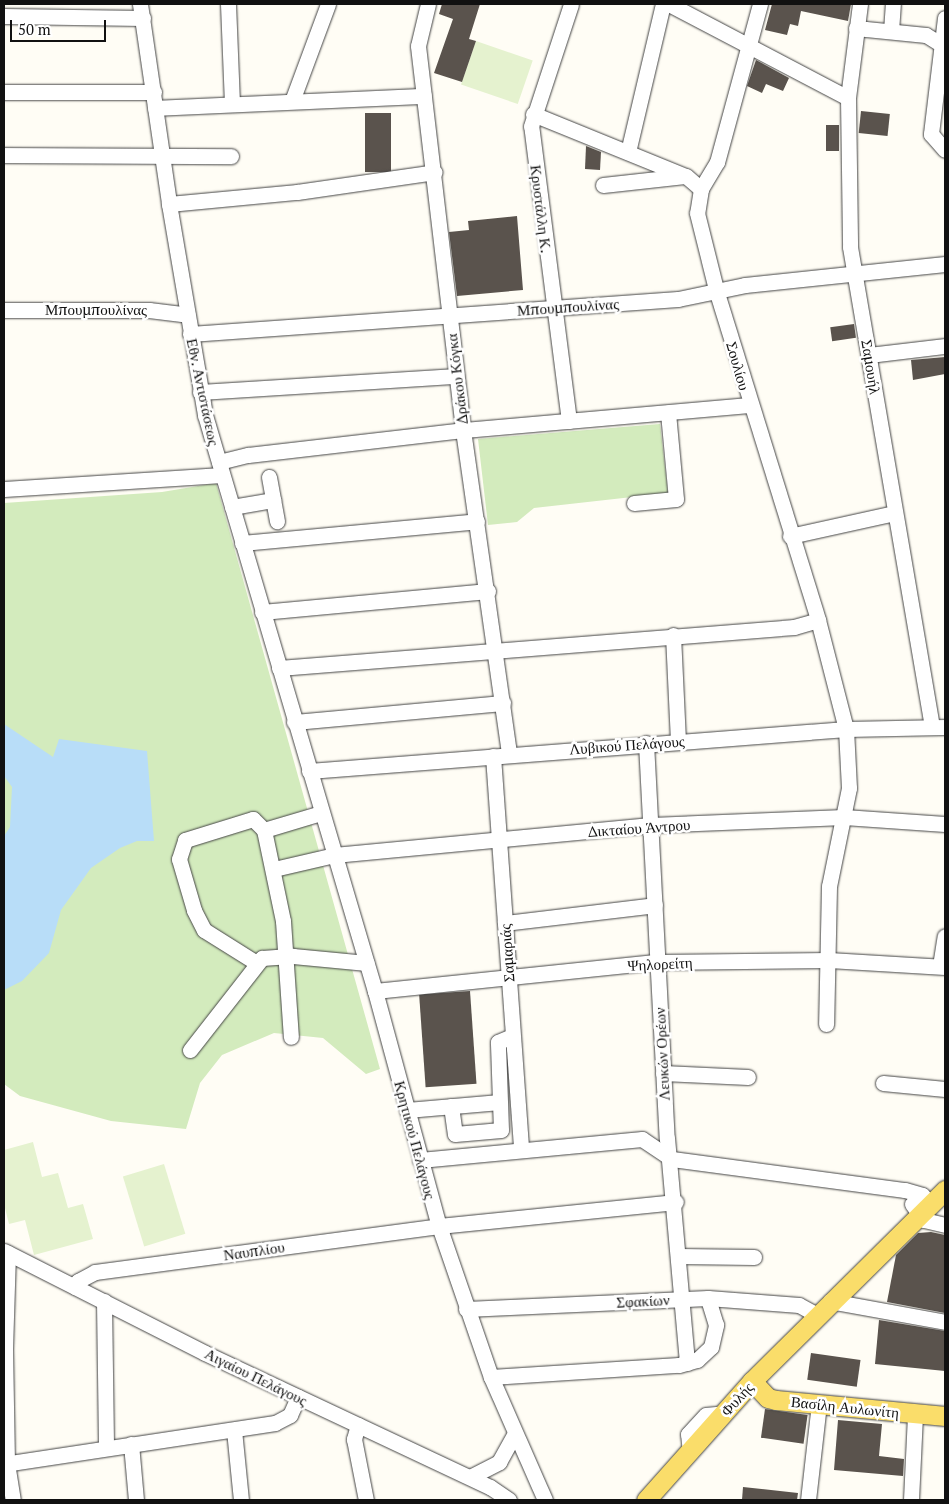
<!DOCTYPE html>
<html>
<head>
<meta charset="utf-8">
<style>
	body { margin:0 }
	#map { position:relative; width:949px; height:1504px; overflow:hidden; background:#fffdf5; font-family:"PT Serif",serif }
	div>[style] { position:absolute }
	.green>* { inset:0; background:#d3ebbd }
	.pitch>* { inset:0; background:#e5f2cf; transform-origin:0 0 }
	.water>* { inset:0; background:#b8ddf8 }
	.building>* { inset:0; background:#5a534d; transform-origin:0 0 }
	.roads { filter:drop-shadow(0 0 1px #444) drop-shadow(0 0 1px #444) }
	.minor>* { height:15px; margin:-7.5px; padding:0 7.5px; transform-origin:7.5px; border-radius:7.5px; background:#fff }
	.major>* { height:19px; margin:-9.5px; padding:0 9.5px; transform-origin:9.5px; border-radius:9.5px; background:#fadd6a }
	span { translate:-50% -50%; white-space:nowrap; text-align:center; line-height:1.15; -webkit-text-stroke:5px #fff; paint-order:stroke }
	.street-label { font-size:15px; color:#111 }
	.frame { position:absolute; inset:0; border:5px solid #111; pointer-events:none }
	.scale { position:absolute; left:10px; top:20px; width:96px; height:22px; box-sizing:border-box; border:2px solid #111; border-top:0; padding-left:6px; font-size:15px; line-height:18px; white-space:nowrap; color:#111; -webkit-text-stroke:4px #fff; paint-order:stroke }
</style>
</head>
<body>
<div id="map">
	<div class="green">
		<i style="clip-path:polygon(660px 424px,668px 493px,534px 508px,517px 522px,488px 525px,478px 439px)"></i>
		<i style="clip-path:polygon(216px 483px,380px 1069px,366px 1074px,323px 1038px,274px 1033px,222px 1055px,200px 1083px,186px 1129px,111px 1121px,20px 1096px,4px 1084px,4px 503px,162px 492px)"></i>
	</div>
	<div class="pitch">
		<i style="left:476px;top:41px;width:60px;height:46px;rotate:19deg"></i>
		<i style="clip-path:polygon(33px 1142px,42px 1177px,58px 1173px,68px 1208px,83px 1204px,93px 1239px,34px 1255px,25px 1220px,9px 1224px,4px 1204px,4px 1150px)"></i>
		<i style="left:164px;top:1164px;width:73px;height:43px;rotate:73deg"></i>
	</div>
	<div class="water">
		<i style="clip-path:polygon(4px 724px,53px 757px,59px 739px,147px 751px,154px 841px,137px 841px,120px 848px,91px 868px,61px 910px,49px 953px,22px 981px,4px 990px,4px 836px,10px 827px,12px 787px,4px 776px)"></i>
	</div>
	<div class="building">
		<i style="clip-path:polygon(442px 4px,480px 4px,469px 39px,476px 41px,462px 82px,434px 73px,453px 19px,439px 14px)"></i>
		<i style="clip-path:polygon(772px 4px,851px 4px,848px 21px,801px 11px,798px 26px,790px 24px,787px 35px,765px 30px)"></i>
		<i style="clip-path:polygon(756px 60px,789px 78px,783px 91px,766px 84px,762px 93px,747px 86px)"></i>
		<i style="left:861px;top:111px;width:29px;height:22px;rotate:6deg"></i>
		<i style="left:365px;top:113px;width:26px;height:59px"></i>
		<i style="left:826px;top:125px;width:13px;height:26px"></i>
		<i style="clip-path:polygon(586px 146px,601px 152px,600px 170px,585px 169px)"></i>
		<i style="clip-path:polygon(517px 216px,523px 290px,457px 296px,449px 232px,469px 230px,468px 221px)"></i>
		<i style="left:854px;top:324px;width:14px;height:24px;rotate:82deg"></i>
		<i style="clip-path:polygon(945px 357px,945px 374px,913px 380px,911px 360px)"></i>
		<i style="left:470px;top:991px;width:93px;height:51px;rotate:86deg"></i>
		<i style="clip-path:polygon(931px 1232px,945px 1235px,945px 1313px,887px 1302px,896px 1255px,918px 1233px)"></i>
		<i style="clip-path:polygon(879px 1320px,945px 1331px,945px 1371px,875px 1364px)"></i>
		<i style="left:811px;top:1353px;width:50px;height:27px;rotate:8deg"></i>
		<i style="left:765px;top:1409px;width:43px;height:29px;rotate:8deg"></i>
		<i style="clip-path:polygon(838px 1420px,882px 1424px,879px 1456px,904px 1459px,903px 1476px,834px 1470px)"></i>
		<i style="clip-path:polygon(743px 1487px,798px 1493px,797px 1500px,742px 1500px)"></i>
	</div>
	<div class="roads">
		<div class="minor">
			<i style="left:140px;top:4px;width:202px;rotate:81.7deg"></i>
			<i style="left:169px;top:204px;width:214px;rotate:80.3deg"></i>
			<i style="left:205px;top:415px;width:601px;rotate:73.56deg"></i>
			<i style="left:375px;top:991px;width:244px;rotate:74.8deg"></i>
			<i style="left:439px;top:1226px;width:160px;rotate:71deg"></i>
			<i style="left:491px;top:1377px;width:134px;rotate:66.3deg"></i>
			<i style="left:228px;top:4px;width:100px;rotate:87.7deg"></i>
			<i style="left:428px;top:4px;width:43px;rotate:103.4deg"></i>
			<i style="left:418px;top:46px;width:387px;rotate:83.3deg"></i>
			<i style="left:463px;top:430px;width:328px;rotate:81.9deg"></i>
			<i style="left:669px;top:4px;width:202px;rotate:27.7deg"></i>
			<i style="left:760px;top:4px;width:164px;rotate:105.2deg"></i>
			<i style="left:717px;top:162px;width:31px;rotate:121deg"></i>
			<i style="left:701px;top:189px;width:24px;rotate:99deg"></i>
			<i style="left:697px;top:213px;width:82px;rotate:76deg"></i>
			<i style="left:717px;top:293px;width:342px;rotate:72.8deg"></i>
			<i style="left:818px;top:620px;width:113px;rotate:75.6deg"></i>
			<i style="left:846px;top:729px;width:59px;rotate:87.1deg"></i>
			<i style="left:849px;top:788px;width:100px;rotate:101.5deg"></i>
			<i style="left:829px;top:886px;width:138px;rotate:91.2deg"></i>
			<i style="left:860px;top:4px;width:95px;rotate:97.3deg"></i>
			<i style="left:848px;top:98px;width:149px;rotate:89.2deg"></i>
			<i style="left:850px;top:247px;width:487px;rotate:80.3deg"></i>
			<i style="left:4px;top:16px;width:139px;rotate:0.8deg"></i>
			<i style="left:945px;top:18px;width:117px;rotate:96.9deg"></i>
			<i style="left:931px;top:134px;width:21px;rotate:49deg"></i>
			<i style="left:856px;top:28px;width:70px;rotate:5.7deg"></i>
			<i style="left:926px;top:35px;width:22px;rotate:32deg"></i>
			<i style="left:891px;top:31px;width:27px;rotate:-86deg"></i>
			<i style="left:4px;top:92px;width:150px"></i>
			<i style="left:292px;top:101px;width:103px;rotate:-69.6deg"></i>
			<i style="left:155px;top:108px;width:269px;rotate:-2.6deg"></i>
			<i style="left:533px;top:114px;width:165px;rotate:22.1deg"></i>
			<i style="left:686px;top:176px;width:20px;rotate:41deg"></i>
			<i style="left:628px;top:152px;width:152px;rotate:-76.7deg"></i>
			<i style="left:4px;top:155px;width:227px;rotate:0.3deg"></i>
			<i style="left:603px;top:185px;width:82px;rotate:-6.3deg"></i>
			<i style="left:169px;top:204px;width:129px;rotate:-5.4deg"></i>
			<i style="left:297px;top:192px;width:139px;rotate:-8.2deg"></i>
			<i style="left:4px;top:310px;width:145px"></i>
			<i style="left:149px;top:310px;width:39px;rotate:7deg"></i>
			<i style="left:190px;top:334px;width:489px;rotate:-4.1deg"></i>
			<i style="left:678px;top:299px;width:68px;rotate:-11.8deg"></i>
			<i style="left:745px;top:285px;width:201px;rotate:-6deg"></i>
			<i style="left:869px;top:355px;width:77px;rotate:-6.8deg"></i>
			<i style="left:200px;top:392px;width:257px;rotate:-3.6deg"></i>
			<i style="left:569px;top:421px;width:297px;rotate:-97.3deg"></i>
			<i style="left:531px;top:126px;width:128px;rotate:-71.8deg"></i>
			<i style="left:219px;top:462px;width:30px;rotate:-14deg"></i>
			<i style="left:248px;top:455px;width:216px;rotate:-6.6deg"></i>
			<i style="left:463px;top:430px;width:288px;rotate:-5deg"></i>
			<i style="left:269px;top:477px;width:45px;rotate:79.7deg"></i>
			<i style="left:4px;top:489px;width:218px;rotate:-3.7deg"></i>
			<i style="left:634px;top:503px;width:42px;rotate:-5.4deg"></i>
			<i style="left:676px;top:499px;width:87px;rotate:-95.3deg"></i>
			<i style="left:232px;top:507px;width:42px;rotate:-9.7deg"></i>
			<i style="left:790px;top:536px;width:107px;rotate:-12.4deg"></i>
			<i style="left:242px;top:543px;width:236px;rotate:-5.3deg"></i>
			<i style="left:262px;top:612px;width:227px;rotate:-5.3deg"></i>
			<i style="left:673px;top:635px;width:107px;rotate:87.3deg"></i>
			<i style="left:279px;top:668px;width:517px;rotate:-4.55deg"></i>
			<i style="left:794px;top:627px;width:25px;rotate:-16deg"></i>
			<i style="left:294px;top:722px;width:210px;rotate:-5.2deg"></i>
			<i style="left:646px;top:743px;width:396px;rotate:87deg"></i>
			<i style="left:667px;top:1138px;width:226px;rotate:84.9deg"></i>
			<i style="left:493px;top:756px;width:394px;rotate:85.9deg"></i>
			<i style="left:309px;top:771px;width:539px;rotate:-4.47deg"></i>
			<i style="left:846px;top:729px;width:99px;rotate:-1.2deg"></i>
			<i style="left:264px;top:830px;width:59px;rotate:-16.6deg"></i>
			<i style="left:274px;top:869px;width:62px;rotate:-13.1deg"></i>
			<i style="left:334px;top:855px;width:318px;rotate:-5.4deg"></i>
			<i style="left:651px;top:825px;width:193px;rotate:-2.4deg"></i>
			<i style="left:844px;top:817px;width:101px;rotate:4deg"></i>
			<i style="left:505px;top:923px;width:151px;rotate:-6.8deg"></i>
			<i style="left:255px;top:962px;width:60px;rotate:-147.9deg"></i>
			<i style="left:204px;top:930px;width:22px;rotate:-117deg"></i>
			<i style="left:194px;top:910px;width:53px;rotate:-106.4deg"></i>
			<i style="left:179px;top:859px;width:20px;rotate:-72deg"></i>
			<i style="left:185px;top:840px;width:71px;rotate:-17.2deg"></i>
			<i style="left:253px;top:819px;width:16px;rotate:45deg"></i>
			<i style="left:264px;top:830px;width:93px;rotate:78.2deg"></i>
			<i style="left:283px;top:921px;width:116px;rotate:86.1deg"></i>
			<i style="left:940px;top:966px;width:30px;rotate:-81deg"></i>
			<i style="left:375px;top:991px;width:284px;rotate:-5.9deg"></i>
			<i style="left:658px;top:962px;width:171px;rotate:-0.7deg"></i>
			<i style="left:829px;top:960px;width:116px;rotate:3.5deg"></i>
			<i style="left:190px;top:1050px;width:117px;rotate:-52deg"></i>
			<i style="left:262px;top:958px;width:31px;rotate:-4deg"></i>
			<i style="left:293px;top:956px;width:74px;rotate:5.4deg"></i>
			<i style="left:663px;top:1073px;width:85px;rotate:2.7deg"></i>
			<i style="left:883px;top:1083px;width:62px;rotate:5.5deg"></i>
			<i style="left:451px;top:1106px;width:28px;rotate:82deg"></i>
			<i style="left:455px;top:1134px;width:46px;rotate:-5deg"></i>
			<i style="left:501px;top:1130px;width:88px;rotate:-92deg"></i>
			<i style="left:498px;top:1042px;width:15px;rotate:-23deg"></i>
			<i style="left:407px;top:1110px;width:93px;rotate:-4.9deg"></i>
			<i style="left:420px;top:1160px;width:223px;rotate:-5.4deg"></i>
			<i style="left:642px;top:1139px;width:36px;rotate:34deg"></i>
			<i style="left:672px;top:1159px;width:235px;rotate:7.6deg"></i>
			<i style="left:905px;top:1190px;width:18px;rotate:16deg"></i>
			<i style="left:922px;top:1195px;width:11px;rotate:45deg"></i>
			<i style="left:912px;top:1204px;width:20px;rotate:53deg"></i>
			<i style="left:924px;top:1220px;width:22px;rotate:13deg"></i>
			<i style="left:4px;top:1251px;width:225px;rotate:26.9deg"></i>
			<i style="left:205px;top:1353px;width:315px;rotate:25.2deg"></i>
			<i style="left:490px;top:1487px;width:23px;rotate:34deg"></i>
			<i style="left:8px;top:1253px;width:96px;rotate:91.8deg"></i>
			<i style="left:5px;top:1349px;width:114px;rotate:89deg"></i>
			<i style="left:7px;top:1463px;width:37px;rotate:81deg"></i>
			<i style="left:679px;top:1256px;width:75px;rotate:0.8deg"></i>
			<i style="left:75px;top:1287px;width:7px;rotate:-63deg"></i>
			<i style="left:78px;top:1281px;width:19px;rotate:-28deg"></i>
			<i style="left:95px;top:1272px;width:347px;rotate:-7.6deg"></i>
			<i style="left:439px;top:1226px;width:238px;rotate:-5.8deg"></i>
			<i style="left:104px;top:1301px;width:146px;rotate:89.2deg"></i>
			<i style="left:830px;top:1301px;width:117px;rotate:10.3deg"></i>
			<i style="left:466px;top:1309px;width:242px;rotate:-2.6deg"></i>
			<i style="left:708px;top:1298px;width:91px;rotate:4.4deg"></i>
			<i style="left:799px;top:1305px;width:21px;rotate:29deg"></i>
			<i style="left:491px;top:1377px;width:188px;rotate:-3.7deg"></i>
			<i style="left:679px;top:1365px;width:19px;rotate:-16deg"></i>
			<i style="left:697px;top:1360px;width:19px;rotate:-43deg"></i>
			<i style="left:711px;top:1347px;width:23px;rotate:-77deg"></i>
			<i style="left:716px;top:1325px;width:28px;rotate:-107deg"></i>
			<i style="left:358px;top:1425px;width:15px;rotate:106deg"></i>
			<i style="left:354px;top:1439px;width:62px;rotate:78.9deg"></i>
			<i style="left:234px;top:1430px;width:70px;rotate:84.3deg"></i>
			<i style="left:131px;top:1444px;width:56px;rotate:84.9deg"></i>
			<i style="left:690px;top:1452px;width:18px;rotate:-96deg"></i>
			<i style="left:688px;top:1434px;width:26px;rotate:-47deg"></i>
			<i style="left:706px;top:1415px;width:18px;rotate:-6deg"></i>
			<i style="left:4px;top:1464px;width:274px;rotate:-8.6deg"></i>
			<i style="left:275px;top:1423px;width:17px;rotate:-28deg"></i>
			<i style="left:290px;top:1415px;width:20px;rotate:-66deg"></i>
			<i style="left:470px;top:1477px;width:33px;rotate:-27deg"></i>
			<i style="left:499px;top:1462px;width:31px;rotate:-61deg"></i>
			<i style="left:808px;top:1500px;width:97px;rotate:-83.5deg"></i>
			<i style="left:911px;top:1500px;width:86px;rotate:-87.3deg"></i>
		</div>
		<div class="major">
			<i style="left:752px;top:1381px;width:23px;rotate:47deg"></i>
			<i style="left:768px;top:1398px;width:8px;rotate:14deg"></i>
			<i style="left:776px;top:1400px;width:170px;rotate:5.4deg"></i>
			<i style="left:646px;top:1500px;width:159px;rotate:-48.3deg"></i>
			<i style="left:752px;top:1381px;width:272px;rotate:-44.7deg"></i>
		</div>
	</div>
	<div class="street-label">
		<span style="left:541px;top:209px;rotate:83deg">Κρυστάλλη Κ.</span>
		<span style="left:568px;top:307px;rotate:-4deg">Μπουμπουλίνας</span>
		<span style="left:96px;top:310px">Μπουμπουλίνας</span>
		<span style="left:738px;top:366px;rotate:74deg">Σουλίου</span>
		<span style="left:871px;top:367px;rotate:81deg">Σαμουήλ</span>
		<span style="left:457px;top:379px;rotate:-97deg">Δράκου Κόγκα</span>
		<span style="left:203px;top:392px;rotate:78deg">Εθν. Αντιστάσεως</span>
		<span style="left:627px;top:745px;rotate:-4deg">Λυβικού Πελάγους</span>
		<span style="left:639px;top:828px;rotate:-4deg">Δικταίου Άντρου</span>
		<span style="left:507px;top:953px;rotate:-94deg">Σαμαριάς</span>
		<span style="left:660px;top:964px;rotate:-3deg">Ψηλορείτη</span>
		<span style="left:662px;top:1054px;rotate:-93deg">Λευκών Ορέων</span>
		<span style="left:415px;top:1140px;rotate:75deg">Κρητικού Πελάγους</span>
		<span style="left:254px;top:1251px;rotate:-8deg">Ναυπλίου</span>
		<span style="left:643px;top:1301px;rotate:-3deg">Σφακίων</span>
		<span style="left:256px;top:1377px;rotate:26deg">Αιγαίου Πελάγους</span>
		<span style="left:737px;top:1399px;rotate:-48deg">Φυλής</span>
		<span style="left:845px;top:1407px;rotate:6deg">Βασίλη Αυλωνίτη</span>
	</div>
	<div class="frame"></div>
	<div class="scale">50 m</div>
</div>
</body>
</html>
